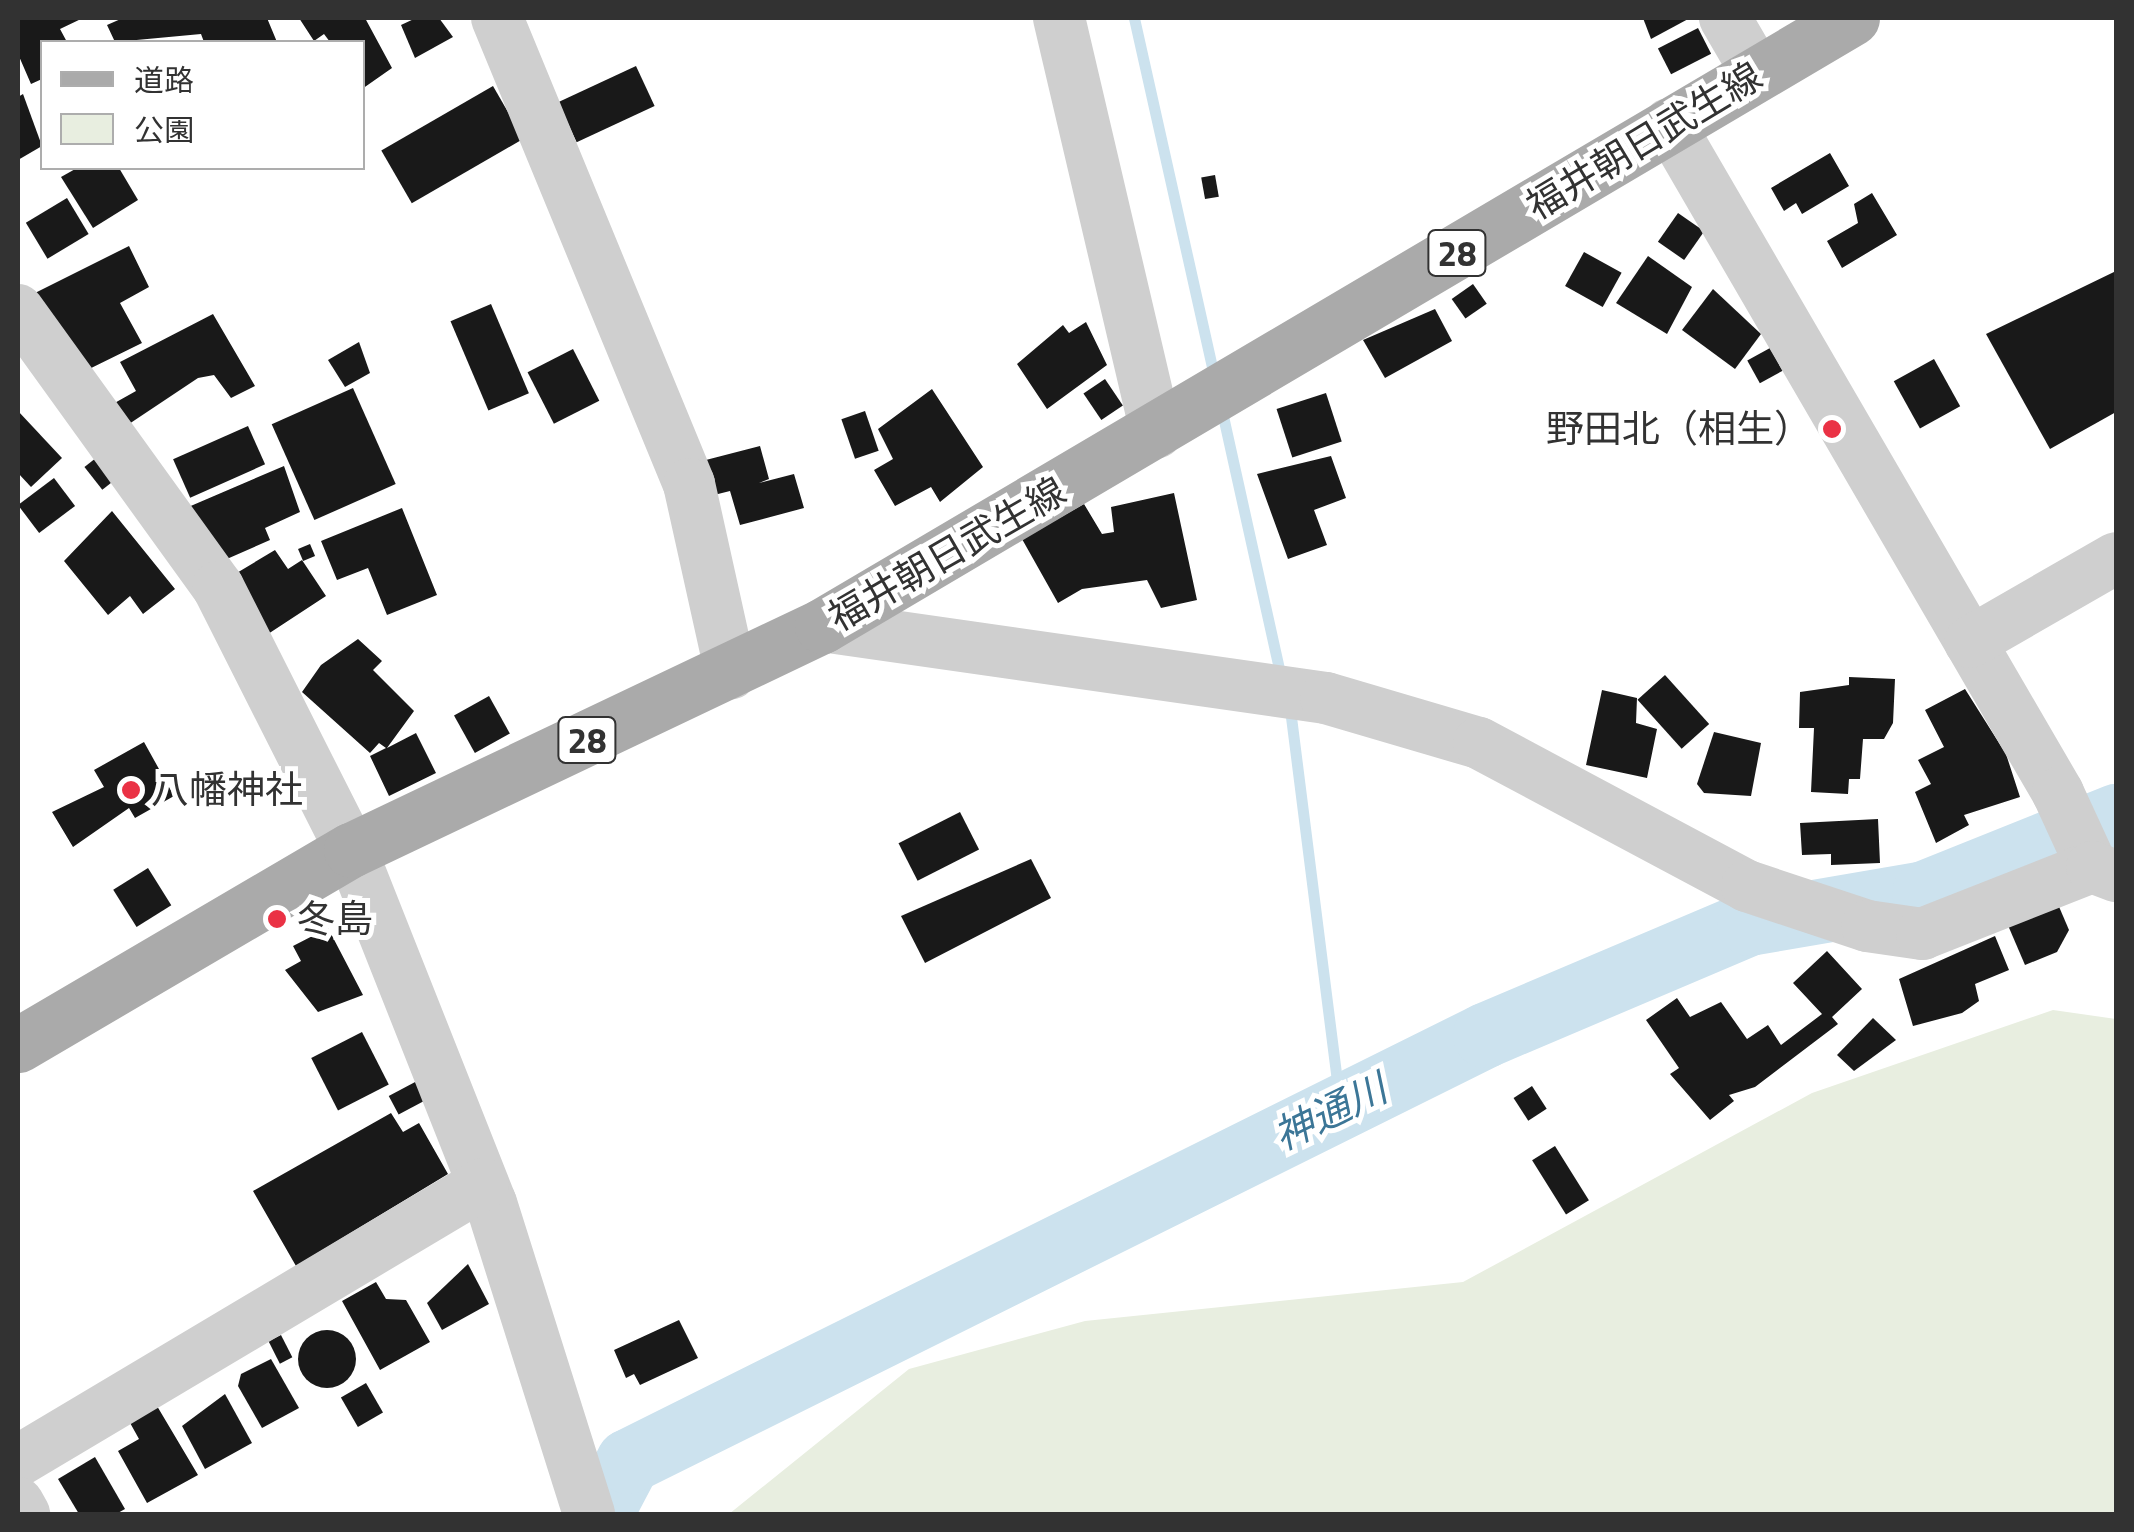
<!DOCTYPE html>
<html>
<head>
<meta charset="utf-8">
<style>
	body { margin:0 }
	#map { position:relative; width:2134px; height:1532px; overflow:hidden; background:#fff; font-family:"Titillium Web","Noto Sans JP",sans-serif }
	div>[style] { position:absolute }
	.green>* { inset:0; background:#e8eee0 }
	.stream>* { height:11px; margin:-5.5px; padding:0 5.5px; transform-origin:5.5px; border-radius:5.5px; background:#cce2ee }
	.river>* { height:65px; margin:-32.5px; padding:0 32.5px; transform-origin:32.5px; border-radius:32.5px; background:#cce2ee }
	.building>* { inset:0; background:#191919; transform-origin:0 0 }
	.round { border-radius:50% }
	.minor>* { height:52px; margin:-26px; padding:0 26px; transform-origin:26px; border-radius:26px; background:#cfcfcf }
	.major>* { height:55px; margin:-27.5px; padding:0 27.5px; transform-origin:27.5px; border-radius:27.5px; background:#aaa }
	.dots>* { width:28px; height:28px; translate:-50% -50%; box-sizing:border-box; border:5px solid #fff; border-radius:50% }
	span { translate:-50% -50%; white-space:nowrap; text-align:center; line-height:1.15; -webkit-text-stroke:10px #fff; paint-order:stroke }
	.shield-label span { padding:2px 8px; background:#fff; border:2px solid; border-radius:8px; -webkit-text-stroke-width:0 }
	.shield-label { font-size:35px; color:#323232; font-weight:700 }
	.street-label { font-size:38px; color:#323232 }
	.poi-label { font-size:38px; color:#323232 }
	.right { translate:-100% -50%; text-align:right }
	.left { translate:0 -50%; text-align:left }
	.water-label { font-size:40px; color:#3c7697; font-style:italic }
	.frame { position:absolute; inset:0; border:20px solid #323232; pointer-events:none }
	.legend { position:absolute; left:40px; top:40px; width:325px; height:130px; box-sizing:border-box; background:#fff; border:2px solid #adadad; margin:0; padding:12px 18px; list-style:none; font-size:30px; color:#323232 }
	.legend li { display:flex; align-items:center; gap:20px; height:50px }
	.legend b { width:50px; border:2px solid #adadad }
</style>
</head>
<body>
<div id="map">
	<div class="green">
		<i style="clip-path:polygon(2053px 1010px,2116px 1019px,2116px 1514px,729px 1514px,909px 1369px,1085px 1321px,1463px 1282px,1812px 1093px)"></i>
	</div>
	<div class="stream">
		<i style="left:1134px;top:18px;width:370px;rotate:77.4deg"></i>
		<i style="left:1221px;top:407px;width:277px;rotate:77.5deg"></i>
		<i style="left:1290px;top:709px;width:400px;rotate:82.8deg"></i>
	</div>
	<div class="river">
		<i style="left:600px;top:1514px;width:60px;rotate:-62.2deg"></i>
		<i style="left:628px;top:1461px;width:957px;rotate:-26.43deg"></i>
		<i style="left:1485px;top:1035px;width:287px;rotate:-23deg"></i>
		<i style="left:1749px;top:923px;width:178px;rotate:-9.7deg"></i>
		<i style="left:1924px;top:893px;width:207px;rotate:-21.9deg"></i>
	</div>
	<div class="building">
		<i style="clip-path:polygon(18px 18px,83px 18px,60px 29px,67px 42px,42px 42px,42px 79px,31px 84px,18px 54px)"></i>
		<i style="clip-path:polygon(123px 18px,267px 18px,277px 42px,204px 42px,201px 34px,115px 42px,107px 25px)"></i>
		<i style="clip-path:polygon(299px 18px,365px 18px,392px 68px,362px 89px,362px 42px,330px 42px,324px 34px,314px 41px)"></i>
		<i style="clip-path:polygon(416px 18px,439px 18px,453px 37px,415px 58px,401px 25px)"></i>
		<i style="clip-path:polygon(1643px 18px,1690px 18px,1651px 39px)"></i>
		<i style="left:1698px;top:28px;width:29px;height:45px;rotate:63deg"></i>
		<i style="left:636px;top:66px;width:44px;height:86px;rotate:65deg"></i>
		<i style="left:493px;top:86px;width:61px;height:129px;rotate:60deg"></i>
		<i style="clip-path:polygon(23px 94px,42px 146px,18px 160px,18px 97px)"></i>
		<i style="clip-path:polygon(1830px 153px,1849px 186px,1802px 214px,1796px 203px,1784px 211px,1771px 188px)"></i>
		<i style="clip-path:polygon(77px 168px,119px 168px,138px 200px,93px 228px,61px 177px)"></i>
		<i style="left:1215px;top:175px;width:22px;height:14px;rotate:80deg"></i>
		<i style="clip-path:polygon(1872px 193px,1897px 235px,1842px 268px,1827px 241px,1858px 223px,1854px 204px)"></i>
		<i style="left:67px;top:198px;width:42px;height:48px;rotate:59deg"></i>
		<i style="left:1678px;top:213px;width:32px;height:35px;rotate:35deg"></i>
		<i style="clip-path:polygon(129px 246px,149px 287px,120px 303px,142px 343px,79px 374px,29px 296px)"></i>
		<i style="left:1584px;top:252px;width:43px;height:39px;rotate:29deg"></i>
		<i style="clip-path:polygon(1648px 256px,1692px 287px,1667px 334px,1616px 303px)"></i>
		<i style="clip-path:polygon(2116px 271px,2116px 412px,2050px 449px,1986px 334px)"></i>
		<i style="left:1473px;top:284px;width:24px;height:26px;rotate:55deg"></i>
		<i style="clip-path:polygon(1713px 289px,1761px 334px,1735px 369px,1682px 330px)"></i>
		<i style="left:491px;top:304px;width:97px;height:44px;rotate:67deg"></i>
		<i style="clip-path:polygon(1435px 309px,1452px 341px,1385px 378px,1363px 340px)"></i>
		<i style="clip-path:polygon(213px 314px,255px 386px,231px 398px,214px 375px,198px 378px,126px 426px,111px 405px,136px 391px,120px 362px)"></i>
		<i style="clip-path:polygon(1086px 322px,1107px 365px,1047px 409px,1017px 364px,1063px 325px,1069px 333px)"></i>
		<i style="clip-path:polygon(359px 342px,370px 373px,345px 387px,328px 360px)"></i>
		<i style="left:1770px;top:348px;width:26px;height:26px;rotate:61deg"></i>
		<i style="left:573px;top:349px;width:58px;height:51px;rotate:63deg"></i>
		<i style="left:1934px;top:359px;width:54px;height:46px;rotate:61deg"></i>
		<i style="left:1105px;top:379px;width:32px;height:26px;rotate:56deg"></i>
		<i style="left:353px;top:388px;width:105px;height:89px;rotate:66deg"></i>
		<i style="clip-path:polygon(932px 389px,983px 467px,940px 502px,931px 487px,895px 506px,874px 470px,893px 459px,878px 429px)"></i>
		<i style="left:1326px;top:393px;width:51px;height:52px;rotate:72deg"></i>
		<i style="clip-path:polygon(18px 411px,62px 458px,31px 487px,18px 473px)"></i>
		<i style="left:865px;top:411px;width:42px;height:25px;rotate:71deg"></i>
		<i style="left:248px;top:426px;width:42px;height:82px;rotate:66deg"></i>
		<i style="clip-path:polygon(760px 446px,769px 479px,759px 483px,794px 474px,804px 508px,740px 525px,730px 491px,710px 496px,702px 461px)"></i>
		<i style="left:101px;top:454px;width:29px;height:21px;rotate:52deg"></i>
		<i style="clip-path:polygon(1331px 456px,1346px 498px,1314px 510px,1327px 545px,1288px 559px,1257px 474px)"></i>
		<i style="clip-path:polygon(284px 466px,300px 512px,265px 528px,270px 540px,220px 562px,186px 508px)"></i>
		<i style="left:54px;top:478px;width:35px;height:45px;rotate:53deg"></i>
		<i style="clip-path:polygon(1174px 493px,1197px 600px,1161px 608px,1147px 580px,1082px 589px,1058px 603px,1022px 539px,1084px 504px,1102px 534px,1114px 532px,1111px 507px)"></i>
		<i style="clip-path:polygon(402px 508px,437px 595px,387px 615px,368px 568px,337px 580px,321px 541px)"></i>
		<i style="clip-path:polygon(112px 511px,175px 589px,143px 614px,130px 596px,108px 615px,64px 561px)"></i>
		<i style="left:310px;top:544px;width:13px;height:13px;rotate:67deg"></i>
		<i style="clip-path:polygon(275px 550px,288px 569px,302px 560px,326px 596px,268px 634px,230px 577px)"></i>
		<i style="clip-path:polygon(358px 639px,382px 661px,373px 670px,414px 711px,387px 748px,416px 733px,436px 773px,389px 796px,370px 756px,386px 748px,379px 743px,370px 753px,302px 692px,321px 665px)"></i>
		<i style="left:1665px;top:675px;width:66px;height:37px;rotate:48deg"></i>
		<i style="clip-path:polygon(1849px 677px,1895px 679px,1893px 723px,1884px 739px,1863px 739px,1860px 779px,1849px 779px,1848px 794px,1811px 792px,1814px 728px,1799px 728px,1800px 692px,1849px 685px)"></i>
		<i style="clip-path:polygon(1965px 689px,2006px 754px,2020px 797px,1964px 815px,1969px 825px,1936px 843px,1915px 792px,1931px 784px,1918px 760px,1944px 747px,1925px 710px)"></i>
		<i style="clip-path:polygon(1602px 690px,1637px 698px,1636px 723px,1657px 729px,1647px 778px,1586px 765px)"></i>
		<i style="left:489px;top:696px;width:43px;height:40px;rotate:61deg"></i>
		<i style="clip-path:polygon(1714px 732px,1761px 743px,1751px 796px,1704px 793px,1697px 784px)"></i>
		<i style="clip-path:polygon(144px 742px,174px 796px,135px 818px,129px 808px,73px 847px,52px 812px,104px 787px,94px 770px)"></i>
		<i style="left:960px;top:812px;width:42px;height:69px;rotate:63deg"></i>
		<i style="clip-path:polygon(1878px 819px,1880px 863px,1831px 865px,1831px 854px,1802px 855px,1800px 823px)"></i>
		<i style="clip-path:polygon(1031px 859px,1051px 898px,925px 963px,901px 916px)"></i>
		<i style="left:148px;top:868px;width:44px;height:41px;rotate:58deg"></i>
		<i style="clip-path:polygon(2057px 902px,2069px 930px,2057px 952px,2025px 965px,2007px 923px)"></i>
		<i style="clip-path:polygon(328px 928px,363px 995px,318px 1012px,285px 970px,301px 961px,293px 946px)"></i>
		<i style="clip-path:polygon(1995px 936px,2009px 970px,1975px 984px,1979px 1001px,1962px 1013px,1913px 1026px,1899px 979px)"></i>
		<i style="clip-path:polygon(1827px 951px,1862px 989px,1832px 1017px,1838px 1024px,1755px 1087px,1729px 1095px,1734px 1101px,1710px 1120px,1670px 1074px,1679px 1068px,1646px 1020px,1677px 998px,1690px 1017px,1721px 1002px,1747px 1039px,1768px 1025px,1781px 1045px,1822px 1014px,1793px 983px)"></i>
		<i style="clip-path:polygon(1873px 1018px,1896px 1040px,1854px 1071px,1837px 1055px)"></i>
		<i style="left:362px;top:1032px;width:59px;height:57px;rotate:63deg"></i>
		<i style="left:417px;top:1081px;width:21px;height:32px;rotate:62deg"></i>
		<i style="left:1532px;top:1086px;width:27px;height:22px;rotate:57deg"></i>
		<i style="clip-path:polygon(391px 1113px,403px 1132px,419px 1123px,448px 1174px,296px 1266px,253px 1191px)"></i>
		<i style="left:1555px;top:1146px;width:64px;height:27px;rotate:58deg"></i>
		<i style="clip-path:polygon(468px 1264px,489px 1304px,442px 1330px,427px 1303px)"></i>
		<i style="clip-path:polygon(376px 1282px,386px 1299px,406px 1300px,430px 1342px,380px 1370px,342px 1301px)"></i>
		<i style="clip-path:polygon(679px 1320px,698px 1358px,640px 1385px,634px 1374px,626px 1378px,614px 1350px)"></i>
		<i class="round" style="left:298px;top:1330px;width:58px;height:58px"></i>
		<i style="left:281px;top:1335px;width:25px;height:14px;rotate:63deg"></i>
		<i style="clip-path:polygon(271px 1359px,299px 1408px,262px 1428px,238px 1386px,241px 1374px)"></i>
		<i style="left:366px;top:1383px;width:34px;height:29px;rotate:60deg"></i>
		<i style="clip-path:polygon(225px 1394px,252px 1443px,205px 1469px,182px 1426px)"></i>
		<i style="clip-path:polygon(157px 1406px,198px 1475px,147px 1503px,118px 1451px,139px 1439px,129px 1421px)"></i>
		<i style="clip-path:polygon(95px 1457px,125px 1509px,116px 1514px,79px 1514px,58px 1479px)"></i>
	</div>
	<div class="minor">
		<i style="left:497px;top:18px;width:504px;rotate:67.61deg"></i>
		<i style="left:689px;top:484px;width:194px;rotate:77.5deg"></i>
		<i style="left:1059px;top:18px;width:426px;rotate:76.8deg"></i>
		<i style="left:1725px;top:18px;width:64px;rotate:59.8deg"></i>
		<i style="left:1669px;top:124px;width:774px;rotate:59.82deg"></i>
		<i style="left:2058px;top:793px;width:81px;rotate:65.3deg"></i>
		<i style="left:18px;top:310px;width:342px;rotate:54.2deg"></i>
		<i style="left:218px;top:587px;width:295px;rotate:63.2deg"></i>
		<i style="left:351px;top:850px;width:380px;rotate:68.4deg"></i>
		<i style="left:491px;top:1203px;width:326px;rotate:72.5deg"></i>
		<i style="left:822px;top:626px;width:509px;rotate:8.13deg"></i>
		<i style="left:1326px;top:698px;width:159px;rotate:16.4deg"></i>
		<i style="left:1479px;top:743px;width:304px;rotate:28.1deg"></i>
		<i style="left:1747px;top:886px;width:126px;rotate:18.4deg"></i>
		<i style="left:1867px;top:926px;width:56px;rotate:8.3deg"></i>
		<i style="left:1922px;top:934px;width:183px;rotate:-21.5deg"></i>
		<i style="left:2092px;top:867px;width:26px;rotate:21deg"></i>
		<i style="left:1970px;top:642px;width:168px;rotate:-29.9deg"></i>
		<i style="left:18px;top:1461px;width:541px;rotate:-30.78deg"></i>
		<i style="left:18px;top:1503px;width:13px;rotate:61deg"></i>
	</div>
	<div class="major">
		<i style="left:18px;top:1045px;width:386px;rotate:-30.4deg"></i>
		<i style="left:351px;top:850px;width:522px;rotate:-25.44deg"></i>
		<i style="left:822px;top:626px;width:1196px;rotate:-30.55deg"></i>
	</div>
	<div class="dots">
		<i style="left:1832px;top:429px;background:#ea3245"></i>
		<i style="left:131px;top:790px;background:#ea3245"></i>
		<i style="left:277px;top:919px;background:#ea3245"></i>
	</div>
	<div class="shield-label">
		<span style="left:1457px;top:253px">28</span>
		<span style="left:587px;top:740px">28</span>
	</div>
	<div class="street-label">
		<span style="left:1644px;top:141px;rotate:-31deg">福井朝日武生線</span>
		<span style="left:947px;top:554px;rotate:-30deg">福井朝日武生線</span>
	</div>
	<div class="poi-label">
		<span class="right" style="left:1812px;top:429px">野田北（相生）</span>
		<span class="left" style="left:151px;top:790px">八幡神社</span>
		<span class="left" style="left:297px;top:919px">冬島</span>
	</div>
	<div class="water-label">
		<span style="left:1330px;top:1112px;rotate:-26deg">神通川</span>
	</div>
	<div class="frame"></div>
	<ul class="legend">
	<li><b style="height:12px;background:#aaa"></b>道路</li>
	<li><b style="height:28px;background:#e8eee0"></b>公園</li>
	</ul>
</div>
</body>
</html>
